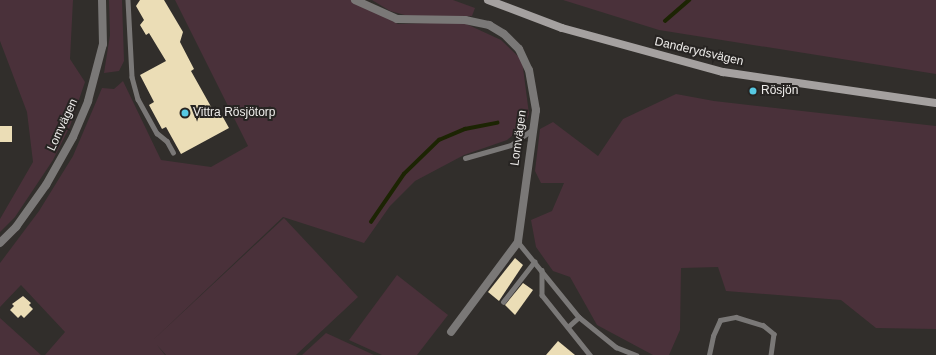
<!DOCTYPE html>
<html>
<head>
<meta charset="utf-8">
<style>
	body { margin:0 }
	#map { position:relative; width:936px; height:355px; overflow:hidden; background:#312e2b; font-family:Helvetica,sans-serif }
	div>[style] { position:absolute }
	.green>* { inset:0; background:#4a313a }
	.stream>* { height:3.5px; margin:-1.75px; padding:0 1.75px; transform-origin:1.75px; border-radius:1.75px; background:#1c2403 }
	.building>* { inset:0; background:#ebddb6; transform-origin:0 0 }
	.service>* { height:4.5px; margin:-2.25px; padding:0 2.25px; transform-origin:2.25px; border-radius:2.25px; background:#7a7877 }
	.minor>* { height:8px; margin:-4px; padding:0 4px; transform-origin:4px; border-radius:4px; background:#7a7877 }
	.secondary>* { height:8px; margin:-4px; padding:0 4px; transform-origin:4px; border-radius:4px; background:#a5a1a0 }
	.dots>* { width:11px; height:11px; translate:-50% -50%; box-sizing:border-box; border:2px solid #272422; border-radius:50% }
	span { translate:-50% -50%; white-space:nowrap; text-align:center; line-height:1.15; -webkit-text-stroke:4px #272422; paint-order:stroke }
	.street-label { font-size:12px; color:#eeecea }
	.poi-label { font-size:12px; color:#eeecea }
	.left { translate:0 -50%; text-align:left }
</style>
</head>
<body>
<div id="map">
	<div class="green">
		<i style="clip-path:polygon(0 0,73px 0,70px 59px,85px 82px,70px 126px,53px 160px,15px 217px,0 232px,0 219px,33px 162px,27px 112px,0 41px)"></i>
		<i style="clip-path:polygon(109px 0,122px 0,124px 61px,119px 71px,104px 73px,110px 35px)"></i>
		<i style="clip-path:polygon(175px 0,353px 0,398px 24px,462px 22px,501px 40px,522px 60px,529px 114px,525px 125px,507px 140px,464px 155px,415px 181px,390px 206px,364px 243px,283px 217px,152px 341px,284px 218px,358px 297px,296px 355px,166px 355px,157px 345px,165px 355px,45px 355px,65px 332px,21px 285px,0 307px,0 263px,39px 211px,73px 156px,102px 88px,114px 89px,123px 81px,161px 160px,211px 167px,248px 146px)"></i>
		<i style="clip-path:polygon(372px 0,453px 0,475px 8px,472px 16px,412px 17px,390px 11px)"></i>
		<i style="clip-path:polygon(563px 0,936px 0,936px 74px,659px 30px)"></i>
		<i style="clip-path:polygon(676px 94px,714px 101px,936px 126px,936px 329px,876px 328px,841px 300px,726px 291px,718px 267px,681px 268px,680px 330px,669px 355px,653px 355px,597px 325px,570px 277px,553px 271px,536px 247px,531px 220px,552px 211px,564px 183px,541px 183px,535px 171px,540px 129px,553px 122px,598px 156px,623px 119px)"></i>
		<i style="clip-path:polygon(397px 275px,448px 315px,417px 355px,382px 355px,349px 340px)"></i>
		<i style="clip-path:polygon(0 318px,41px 355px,0 355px)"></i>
		<i style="clip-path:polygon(326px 333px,374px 355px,302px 355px)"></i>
	</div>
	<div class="stream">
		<i style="left:665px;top:21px;width:32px;rotate:-41deg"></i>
		<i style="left:371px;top:222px;width:58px;rotate:-55.5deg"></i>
		<i style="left:404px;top:174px;width:49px;rotate:-44.2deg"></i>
		<i style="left:439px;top:140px;width:28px;rotate:-23deg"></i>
		<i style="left:465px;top:129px;width:33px;rotate:-11deg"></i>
	</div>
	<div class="building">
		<i style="clip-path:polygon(140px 0,164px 0,183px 32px,180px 42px,194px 69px,191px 71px,214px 112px,219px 110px,229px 128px,181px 154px,166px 127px,162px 129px,149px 105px,154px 102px,140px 75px,166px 61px,149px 33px,146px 35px,140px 25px,144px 20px,136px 6px)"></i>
		<i style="left:0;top:126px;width:12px;height:16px"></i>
		<i style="clip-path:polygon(515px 258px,523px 265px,499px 301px,488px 292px)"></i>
		<i style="clip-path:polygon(523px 283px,533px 290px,515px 315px,505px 305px)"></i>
		<i style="clip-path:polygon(23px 296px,31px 303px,29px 305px,33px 309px,24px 318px,21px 315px,18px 318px,10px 310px,14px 306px,12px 304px)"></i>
		<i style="clip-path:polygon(558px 341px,575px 355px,546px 355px)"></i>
	</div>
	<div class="service">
		<i style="left:128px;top:0;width:77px;rotate:87deg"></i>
		<i style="left:132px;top:77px;width:23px;rotate:75deg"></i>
		<i style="left:138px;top:99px;width:39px;rotate:61deg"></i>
		<i style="left:157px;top:133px;width:13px;rotate:39deg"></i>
		<i style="left:167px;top:141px;width:13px;rotate:61deg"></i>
		<i style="left:465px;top:158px;width:48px;rotate:-15.8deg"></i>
		<i style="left:511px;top:145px;width:27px;rotate:-36deg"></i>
		<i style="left:518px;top:242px;width:97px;rotate:50.9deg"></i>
		<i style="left:579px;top:317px;width:48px;rotate:39deg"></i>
		<i style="left:616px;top:347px;width:22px;rotate:22deg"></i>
		<i style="left:542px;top:270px;width:25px;rotate:90deg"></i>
		<i style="left:542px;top:295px;width:77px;rotate:51.3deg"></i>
		<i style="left:503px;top:302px;width:51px;rotate:-52.2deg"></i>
		<i style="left:569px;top:326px;width:13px;rotate:-42deg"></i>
		<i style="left:709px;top:355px;width:19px;rotate:-78deg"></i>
		<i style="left:713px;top:336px;width:17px;rotate:-66deg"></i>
		<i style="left:720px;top:320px;width:16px;rotate:-11deg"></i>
		<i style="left:736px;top:317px;width:28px;rotate:17deg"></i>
		<i style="left:763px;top:325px;width:14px;rotate:39deg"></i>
		<i style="left:774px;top:334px;width:21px;rotate:98deg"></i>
	</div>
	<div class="minor">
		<i style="left:355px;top:0;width:46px;rotate:24.3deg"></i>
		<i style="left:397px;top:19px;width:68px;rotate:0.8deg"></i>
		<i style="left:465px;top:20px;width:25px;rotate:12deg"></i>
		<i style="left:489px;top:25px;width:17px;rotate:31deg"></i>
		<i style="left:504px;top:34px;width:21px;rotate:45deg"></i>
		<i style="left:519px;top:49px;width:23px;rotate:65deg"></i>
		<i style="left:529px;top:70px;width:41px;rotate:80.1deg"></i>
		<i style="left:536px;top:110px;width:133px;rotate:97.8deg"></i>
		<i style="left:518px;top:242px;width:112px;rotate:126.7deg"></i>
		<i style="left:0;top:243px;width:23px;rotate:-45deg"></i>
		<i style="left:16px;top:227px;width:52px;rotate:-54.5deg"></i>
		<i style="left:46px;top:185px;width:55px;rotate:-60.6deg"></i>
		<i style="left:73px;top:137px;width:39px;rotate:-67deg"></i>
		<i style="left:88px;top:101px;width:59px;rotate:-75.3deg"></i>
		<i style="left:103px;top:44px;width:44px;rotate:-91.3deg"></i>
	</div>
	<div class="secondary">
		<i style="left:488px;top:0;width:79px;rotate:20.7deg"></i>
		<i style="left:562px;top:28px;width:167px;rotate:15.3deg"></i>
		<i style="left:723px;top:72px;width:215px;rotate:8.3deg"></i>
	</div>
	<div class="dots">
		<i style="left:753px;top:91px;background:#57c9e3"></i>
		<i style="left:185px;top:113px;background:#57c9e3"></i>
	</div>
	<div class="street-label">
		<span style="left:699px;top:52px;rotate:13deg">Danderydsvägen</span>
		<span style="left:63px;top:125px;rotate:-65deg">Lomvägen</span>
		<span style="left:519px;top:138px;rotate:-82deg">Lomvägen</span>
	</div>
	<div class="poi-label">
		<span class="left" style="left:761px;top:91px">Rösjön</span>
		<span class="left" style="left:193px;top:113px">Vittra Rösjötorp</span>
	</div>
</div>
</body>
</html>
